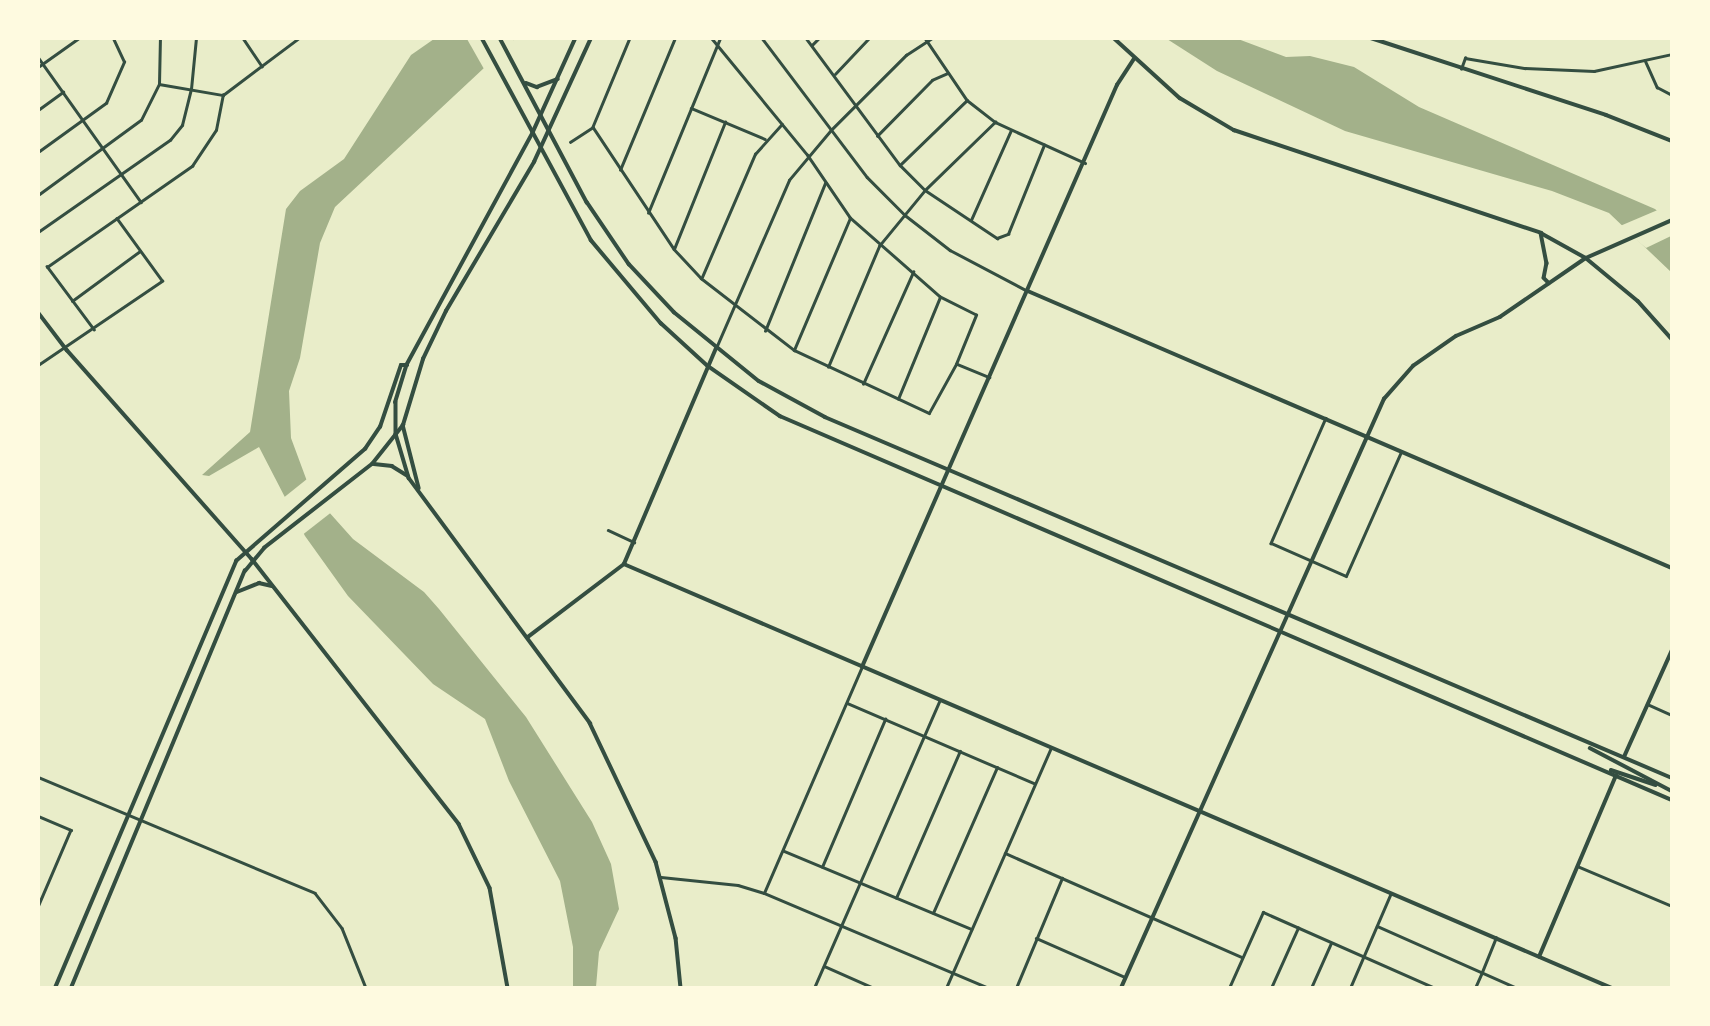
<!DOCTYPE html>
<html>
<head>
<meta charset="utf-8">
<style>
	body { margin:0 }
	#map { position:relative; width:1710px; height:1026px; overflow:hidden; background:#e9edc9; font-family:"Roboto Condensed",sans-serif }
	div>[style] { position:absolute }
	.water>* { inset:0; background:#a3b18a }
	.pier>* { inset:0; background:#e9edc9 }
	.pedestrian>* { height:2.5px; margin:-1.25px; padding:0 1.25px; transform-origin:1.25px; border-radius:1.25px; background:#344e41 }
	.minor>* { height:2.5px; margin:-1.25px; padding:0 1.25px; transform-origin:1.25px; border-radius:1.25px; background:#344e41 }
	.tertiary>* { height:3.5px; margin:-1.75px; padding:0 1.75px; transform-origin:1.75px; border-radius:1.75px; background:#344e41 }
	span { translate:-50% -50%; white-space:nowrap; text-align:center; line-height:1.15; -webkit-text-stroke:5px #fefae0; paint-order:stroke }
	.frame { position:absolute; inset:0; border:40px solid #fefae0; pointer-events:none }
</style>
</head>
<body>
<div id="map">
	<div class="water">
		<i style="clip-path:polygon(434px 39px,515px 39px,335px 207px,320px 243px,300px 358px,289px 391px,291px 438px,311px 492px,353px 539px,424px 592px,439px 609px,526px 717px,592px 822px,611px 864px,619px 909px,599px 952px,596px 987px,573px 987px,573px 947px,560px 881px,509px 781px,485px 719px,433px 684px,348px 596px,305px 536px,259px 447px,209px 476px,202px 475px,250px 432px,286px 209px,300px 191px,344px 159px,411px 55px)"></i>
		<i style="clip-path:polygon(1167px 39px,1238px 39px,1286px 57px,1310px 56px,1354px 67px,1419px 107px,1655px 209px,1671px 223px,1671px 272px,1609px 213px,1552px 191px,1345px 131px,1217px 71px)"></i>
	</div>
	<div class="pier">
		<i style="clip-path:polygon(467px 39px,513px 39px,515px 43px,484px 69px)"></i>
		<i style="clip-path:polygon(1660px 209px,1672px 219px,1671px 236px,1646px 248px,1620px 226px)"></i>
		<i style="clip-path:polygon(307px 479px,333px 511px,301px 536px,282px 499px)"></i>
	</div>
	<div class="pedestrian">
		<i style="left:570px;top:142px;width:27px;rotate:-33deg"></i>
		<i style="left:1482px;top:972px;width:37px;rotate:-68deg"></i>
	</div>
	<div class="minor">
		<i style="left:243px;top:38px;width:34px;rotate:56deg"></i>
		<i style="left:630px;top:38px;width:96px;rotate:112.6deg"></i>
		<i style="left:593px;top:127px;width:146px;rotate:56.4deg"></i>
		<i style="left:674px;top:249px;width:40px;rotate:47deg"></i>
		<i style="left:701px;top:278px;width:118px;rotate:37.7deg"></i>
		<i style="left:794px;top:350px;width:149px;rotate:25deg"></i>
		<i style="left:929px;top:413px;width:56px;rotate:-61.1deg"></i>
		<i style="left:956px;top:364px;width:53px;rotate:-67.8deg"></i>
		<i style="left:976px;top:315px;width:40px;rotate:-153.4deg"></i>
		<i style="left:940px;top:297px;width:120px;rotate:-138.7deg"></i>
		<i style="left:850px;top:218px;width:76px;rotate:-124.3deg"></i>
		<i style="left:807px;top:155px;width:151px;rotate:-129.4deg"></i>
		<i style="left:762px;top:38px;width:174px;rotate:52.9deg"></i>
		<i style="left:867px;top:177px;width:54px;rotate:45deg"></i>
		<i style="left:905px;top:215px;width:57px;rotate:37.9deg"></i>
		<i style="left:950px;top:250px;width:86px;rotate:27.8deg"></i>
		<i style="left:806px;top:38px;width:158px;rotate:53.5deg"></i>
		<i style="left:900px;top:165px;width:35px;rotate:45deg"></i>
		<i style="left:925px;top:190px;width:87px;rotate:33.7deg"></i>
		<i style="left:997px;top:238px;width:12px;rotate:-20deg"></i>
		<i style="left:1008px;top:234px;width:96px;rotate:-68deg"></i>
		<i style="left:925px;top:38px;width:75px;rotate:55.9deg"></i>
		<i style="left:967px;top:100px;width:36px;rotate:38deg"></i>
		<i style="left:995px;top:122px;width:99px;rotate:24.5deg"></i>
		<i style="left:812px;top:45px;width:10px;rotate:-45deg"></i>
		<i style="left:38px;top:57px;width:178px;rotate:54.6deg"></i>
		<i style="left:1645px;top:60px;width:30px;rotate:66deg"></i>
		<i style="left:1657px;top:87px;width:17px;rotate:28deg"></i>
		<i style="left:38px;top:67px;width:50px;rotate:-35.3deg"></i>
		<i style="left:1461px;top:69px;width:12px;rotate:-70deg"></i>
		<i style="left:1465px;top:58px;width:61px;rotate:9.5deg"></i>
		<i style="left:1525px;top:68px;width:69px;rotate:2.5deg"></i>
		<i style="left:1594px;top:71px;width:80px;rotate:-12.3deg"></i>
		<i style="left:835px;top:74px;width:50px;rotate:-46.6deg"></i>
		<i style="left:159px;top:84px;width:65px;rotate:9.8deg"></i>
		<i style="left:223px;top:95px;width:95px;rotate:-36.9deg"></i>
		<i style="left:691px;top:108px;width:80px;rotate:22.7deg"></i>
		<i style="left:38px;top:110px;width:31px;rotate:-36deg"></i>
		<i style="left:877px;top:136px;width:78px;rotate:-45.5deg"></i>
		<i style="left:932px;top:80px;width:17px;rotate:-24deg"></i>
		<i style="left:38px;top:152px;width:84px;rotate:-35.8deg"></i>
		<i style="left:106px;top:103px;width:45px;rotate:-66.3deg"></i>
		<i style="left:124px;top:62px;width:26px;rotate:-115deg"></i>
		<i style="left:900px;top:165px;width:93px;rotate:-44.1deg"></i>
		<i style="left:620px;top:170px;width:143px;rotate:-67.4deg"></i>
		<i style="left:38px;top:195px;width:127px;rotate:-36.1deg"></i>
		<i style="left:141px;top:120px;width:40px;rotate:-63.4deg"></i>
		<i style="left:159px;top:84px;width:46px;rotate:-88.8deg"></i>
		<i style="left:648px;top:213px;width:189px;rotate:-67.6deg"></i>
		<i style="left:971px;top:220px;width:98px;rotate:-66deg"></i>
		<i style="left:38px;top:232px;width:161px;rotate:-34.9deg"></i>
		<i style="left:170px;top:140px;width:19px;rotate:-51deg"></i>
		<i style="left:182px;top:125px;width:37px;rotate:-76deg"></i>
		<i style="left:191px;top:89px;width:51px;rotate:-84.4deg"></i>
		<i style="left:674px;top:249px;width:137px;rotate:-68.1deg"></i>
		<i style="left:702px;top:277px;width:134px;rotate:-66.7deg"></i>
		<i style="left:755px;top:154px;width:40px;rotate:-48deg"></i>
		<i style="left:72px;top:301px;width:84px;rotate:-36.3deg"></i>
		<i style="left:94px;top:330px;width:79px;rotate:-126.7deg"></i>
		<i style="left:47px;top:267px;width:177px;rotate:-34.9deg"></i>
		<i style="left:192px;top:166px;width:43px;rotate:-56.3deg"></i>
		<i style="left:216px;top:130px;width:36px;rotate:-79deg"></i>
		<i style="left:765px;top:331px;width:160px;rotate:-67.9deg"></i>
		<i style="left:716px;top:348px;width:183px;rotate:-66.5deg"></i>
		<i style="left:789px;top:180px;width:65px;rotate:-50deg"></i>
		<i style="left:831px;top:130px;width:106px;rotate:-45deg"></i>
		<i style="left:906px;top:55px;width:31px;rotate:-33deg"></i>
		<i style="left:794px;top:350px;width:143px;rotate:-67deg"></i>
		<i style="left:957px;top:364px;width:35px;rotate:22deg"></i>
		<i style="left:38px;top:365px;width:150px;rotate:-34.1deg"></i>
		<i style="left:162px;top:281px;width:77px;rotate:-126deg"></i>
		<i style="left:828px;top:367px;width:131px;rotate:-67.1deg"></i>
		<i style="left:879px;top:246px;width:72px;rotate:-50.6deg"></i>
		<i style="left:925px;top:190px;width:98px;rotate:-44.2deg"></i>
		<i style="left:863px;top:384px;width:123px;rotate:-65.9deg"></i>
		<i style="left:898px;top:399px;width:110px;rotate:-67.6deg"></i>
		<i style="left:1326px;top:418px;width:137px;rotate:113.7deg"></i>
		<i style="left:1271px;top:543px;width:82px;rotate:23.7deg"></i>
		<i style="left:1346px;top:576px;width:136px;rotate:-66.1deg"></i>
		<i style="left:608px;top:530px;width:29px;rotate:25deg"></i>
		<i style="left:847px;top:703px;width:203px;rotate:23.2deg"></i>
		<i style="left:1647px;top:704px;width:27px;rotate:24deg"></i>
		<i style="left:38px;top:777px;width:300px;rotate:22.7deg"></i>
		<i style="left:315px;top:893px;width:44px;rotate:52.4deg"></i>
		<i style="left:342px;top:928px;width:65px;rotate:68.2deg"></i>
		<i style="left:38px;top:816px;width:36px;rotate:23deg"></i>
		<i style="left:71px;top:830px;width:84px;rotate:113.2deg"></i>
		<i style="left:784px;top:851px;width:203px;rotate:22.6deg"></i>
		<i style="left:1005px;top:853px;width:259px;rotate:23.7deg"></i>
		<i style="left:1577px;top:866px;width:103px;rotate:22.8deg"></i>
		<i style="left:822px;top:867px;width:161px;rotate:-66.9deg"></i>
		<i style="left:661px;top:877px;width:77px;rotate:5.9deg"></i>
		<i style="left:738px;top:885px;width:27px;rotate:17deg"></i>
		<i style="left:764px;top:893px;width:244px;rotate:22.9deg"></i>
		<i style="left:764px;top:893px;width:246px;rotate:-66.6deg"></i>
		<i style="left:896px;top:898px;width:160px;rotate:-66.5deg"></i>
		<i style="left:933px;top:913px;width:159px;rotate:-66.3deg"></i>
		<i style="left:1377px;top:926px;width:153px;rotate:23.9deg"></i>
		<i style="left:1036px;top:938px;width:97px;rotate:23.7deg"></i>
		<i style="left:824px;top:966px;width:55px;rotate:23.7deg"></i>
		<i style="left:814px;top:988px;width:314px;rotate:-66.4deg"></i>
		<i style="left:946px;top:988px;width:262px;rotate:-66.4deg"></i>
		<i style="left:1016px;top:988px;width:119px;rotate:-67.3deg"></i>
		<i style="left:1229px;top:988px;width:83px;rotate:-65.9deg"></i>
		<i style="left:1263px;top:912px;width:188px;rotate:23.8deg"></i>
		<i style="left:1271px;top:988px;width:66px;rotate:-65.8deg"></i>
		<i style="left:1311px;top:988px;width:49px;rotate:-66deg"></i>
		<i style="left:1350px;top:988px;width:103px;rotate:-66.7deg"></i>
		<i style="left:1475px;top:988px;width:17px;rotate:-66deg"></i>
	</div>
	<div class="tertiary">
		<i style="left:482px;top:38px;width:230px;rotate:61.6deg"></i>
		<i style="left:591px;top:240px;width:109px;rotate:49.9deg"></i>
		<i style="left:661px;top:323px;width:64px;rotate:42.5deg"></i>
		<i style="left:708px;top:366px;width:88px;rotate:34.8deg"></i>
		<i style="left:780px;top:416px;width:971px;rotate:23.29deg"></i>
		<i style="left:500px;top:38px;width:186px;rotate:62.1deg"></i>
		<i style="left:587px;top:202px;width:75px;rotate:55.9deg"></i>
		<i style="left:629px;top:264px;width:66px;rotate:46.8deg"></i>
		<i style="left:674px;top:312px;width:109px;rotate:39.1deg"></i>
		<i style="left:759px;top:381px;width:75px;rotate:28.6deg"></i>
		<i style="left:825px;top:417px;width:921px;rotate:23.08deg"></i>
		<i style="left:576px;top:38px;width:104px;rotate:114.4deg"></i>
		<i style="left:533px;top:133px;width:264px;rotate:118.5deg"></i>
		<i style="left:407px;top:365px;width:39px;rotate:107deg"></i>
		<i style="left:396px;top:402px;width:32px;rotate:90deg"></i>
		<i style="left:396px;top:434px;width:46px;rotate:73.5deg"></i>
		<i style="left:409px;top:478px;width:305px;rotate:53.5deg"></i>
		<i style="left:590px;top:723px;width:154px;rotate:64.6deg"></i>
		<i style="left:656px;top:862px;width:79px;rotate:75.3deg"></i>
		<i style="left:676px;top:938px;width:50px;rotate:84.3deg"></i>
		<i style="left:1114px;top:38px;width:89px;rotate:42.3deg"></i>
		<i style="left:1180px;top:98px;width:63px;rotate:30.7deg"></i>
		<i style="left:1234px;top:130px;width:324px;rotate:18.5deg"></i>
		<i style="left:1541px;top:233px;width:51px;rotate:29.1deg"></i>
		<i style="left:1586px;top:258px;width:67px;rotate:39.6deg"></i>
		<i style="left:1638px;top:301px;width:51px;rotate:48.2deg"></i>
		<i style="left:1371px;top:38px;width:247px;rotate:18.1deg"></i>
		<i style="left:1606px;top:115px;width:71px;rotate:21.5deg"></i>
		<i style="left:526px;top:83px;width:12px;rotate:20deg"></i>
		<i style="left:537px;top:87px;width:22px;rotate:-21deg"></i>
		<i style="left:1541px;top:233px;width:31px;rotate:79deg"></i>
		<i style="left:1547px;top:263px;width:15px;rotate:101deg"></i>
		<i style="left:1544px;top:278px;width:7px;rotate:45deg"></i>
		<i style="left:1028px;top:291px;width:701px;rotate:23.27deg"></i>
		<i style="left:38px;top:312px;width:48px;rotate:52.7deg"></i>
		<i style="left:67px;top:350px;width:279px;rotate:48.5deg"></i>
		<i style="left:252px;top:559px;width:336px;rotate:52deg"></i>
		<i style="left:459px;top:824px;width:71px;rotate:64.2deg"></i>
		<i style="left:490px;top:888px;width:102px;rotate:79.8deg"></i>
		<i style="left:403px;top:425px;width:65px;rotate:75.7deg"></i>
		<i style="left:374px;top:464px;width:18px;rotate:6deg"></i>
		<i style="left:392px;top:466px;width:19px;rotate:32deg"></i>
		<i style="left:624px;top:564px;width:235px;rotate:-66.9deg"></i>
		<i style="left:237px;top:592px;width:24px;rotate:-22deg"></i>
		<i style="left:259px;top:583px;width:13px;rotate:13deg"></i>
		<i style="left:528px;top:637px;width:121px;rotate:-37.2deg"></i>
		<i style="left:624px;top:564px;width:1075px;rotate:23.23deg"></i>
		<i style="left:862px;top:667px;width:635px;rotate:-66.34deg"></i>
		<i style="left:1117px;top:85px;width:30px;rotate:-57deg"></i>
		<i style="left:1590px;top:748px;width:93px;rotate:27.7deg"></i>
		<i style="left:1624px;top:757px;width:117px;rotate:-65.8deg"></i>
		<i style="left:1611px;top:770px;width:47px;rotate:18.4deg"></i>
		<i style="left:1539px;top:957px;width:197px;rotate:-67deg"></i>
		<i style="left:55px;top:988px;width:464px;rotate:-67deg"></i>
		<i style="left:236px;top:561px;width:171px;rotate:-41deg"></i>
		<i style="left:365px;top:449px;width:27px;rotate:-56deg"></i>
		<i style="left:380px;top:427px;width:65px;rotate:-71.3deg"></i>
		<i style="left:401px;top:365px;width:6px"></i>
		<i style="left:71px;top:988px;width:452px;rotate:-67.4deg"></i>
		<i style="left:245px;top:571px;width:30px;rotate:-50deg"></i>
		<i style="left:264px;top:548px;width:137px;rotate:-37.9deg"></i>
		<i style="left:372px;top:464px;width:50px;rotate:-51.5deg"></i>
		<i style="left:403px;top:425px;width:69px;rotate:-73.1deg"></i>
		<i style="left:423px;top:359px;width:53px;rotate:-64.4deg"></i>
		<i style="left:446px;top:311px;width:173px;rotate:-59.4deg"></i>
		<i style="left:534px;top:162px;width:136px;rotate:-65.3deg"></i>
		<i style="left:1121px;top:988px;width:645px;rotate:-65.94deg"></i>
		<i style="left:1384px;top:399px;width:44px;rotate:-48.7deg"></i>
		<i style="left:1413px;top:366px;width:52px;rotate:-34.9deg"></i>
		<i style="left:1456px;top:336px;width:48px;rotate:-23.4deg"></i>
		<i style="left:1500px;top:317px;width:104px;rotate:-34.5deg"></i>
		<i style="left:1586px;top:258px;width:94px;rotate:-23.8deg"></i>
	</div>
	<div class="frame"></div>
</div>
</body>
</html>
